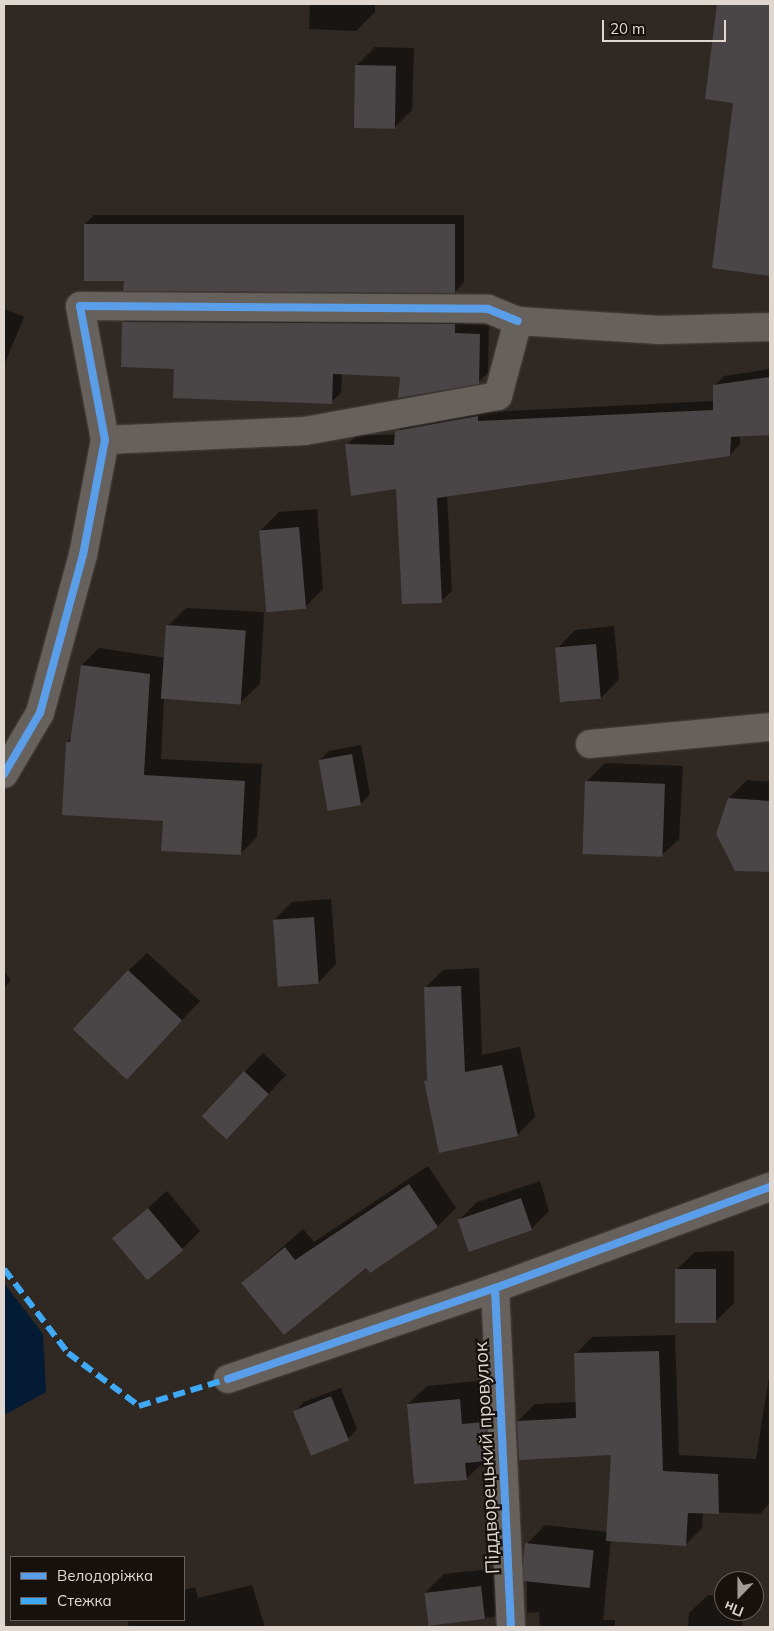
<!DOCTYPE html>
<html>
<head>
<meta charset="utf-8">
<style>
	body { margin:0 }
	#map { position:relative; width:774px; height:1631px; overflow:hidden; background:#2f2823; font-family:Mulish,sans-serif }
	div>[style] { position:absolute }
	.water>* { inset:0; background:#041b36 }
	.shadow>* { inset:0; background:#0007 }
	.building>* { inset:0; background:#4a4546; transform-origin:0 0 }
	.roads { filter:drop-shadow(0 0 1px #4b4440) drop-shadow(0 0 1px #4b4440) }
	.minor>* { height:28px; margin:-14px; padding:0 14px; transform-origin:14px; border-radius:14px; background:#67615d }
	.quiet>* { height:6px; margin-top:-3px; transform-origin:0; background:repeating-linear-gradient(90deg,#3fa9f5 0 12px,transparent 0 18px) }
	.cycleway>* { height:8px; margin:-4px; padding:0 4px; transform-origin:4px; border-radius:4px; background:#5a9eea }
	span { translate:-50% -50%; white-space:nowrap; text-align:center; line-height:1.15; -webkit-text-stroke:4.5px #17110d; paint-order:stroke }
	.street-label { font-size:19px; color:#e0d7d1 }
	.frame { position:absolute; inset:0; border:5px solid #e0d7d1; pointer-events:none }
	.legend { position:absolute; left:10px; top:1556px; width:175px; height:65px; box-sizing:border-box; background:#17110d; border:1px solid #67605b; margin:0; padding:6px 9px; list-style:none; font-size:15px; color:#e0d7d1 }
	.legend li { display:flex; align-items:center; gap:10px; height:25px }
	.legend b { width:25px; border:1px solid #67605b }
	.north { position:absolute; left:714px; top:1571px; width:50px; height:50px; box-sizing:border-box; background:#17110d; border:1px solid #67605b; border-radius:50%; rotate:202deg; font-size:14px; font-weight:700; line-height:20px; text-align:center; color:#e0d7d1 }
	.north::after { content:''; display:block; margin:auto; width:18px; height:22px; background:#a29a94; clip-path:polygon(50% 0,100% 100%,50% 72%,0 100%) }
	.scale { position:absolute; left:602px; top:20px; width:124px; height:22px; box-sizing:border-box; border:2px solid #e0d7d1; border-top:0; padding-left:6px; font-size:15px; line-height:18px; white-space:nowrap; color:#e0d7d1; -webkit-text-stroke:4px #17110d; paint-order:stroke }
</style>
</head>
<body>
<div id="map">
	<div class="water">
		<i style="clip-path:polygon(4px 1283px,43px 1334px,46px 1392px,4px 1415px)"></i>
	</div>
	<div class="shadow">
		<i style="clip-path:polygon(310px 4px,375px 4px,375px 12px,356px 31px,309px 29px)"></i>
		<i style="clip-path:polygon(718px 4px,770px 4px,770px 274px,713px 267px,734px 102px,706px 98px)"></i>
		<i style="clip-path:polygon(375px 47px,414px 48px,412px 110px,394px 128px,357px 65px)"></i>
		<i style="clip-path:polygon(94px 215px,464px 215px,464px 282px,455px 292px,125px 280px,85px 224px)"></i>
		<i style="clip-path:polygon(4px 309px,24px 317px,4px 365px)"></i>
		<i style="clip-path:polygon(133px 313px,464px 315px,464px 324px,489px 325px,488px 373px,478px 382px,342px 373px,341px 393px,331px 402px,175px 368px,124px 322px)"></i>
		<i style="clip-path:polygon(770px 369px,770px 434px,740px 436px,740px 444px,730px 455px,447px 495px,452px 591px,441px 601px,397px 488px,347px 445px,357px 435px,396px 435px,406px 421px,487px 412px,714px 401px,714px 386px,724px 376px)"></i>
		<i style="clip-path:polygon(317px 509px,323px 589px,305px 607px,260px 531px,279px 512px)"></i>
		<i style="clip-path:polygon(186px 608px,264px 612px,260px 684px,241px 702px,164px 698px,161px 759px,262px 764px,257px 837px,240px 854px,164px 820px,67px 742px,72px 737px,82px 665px,99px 648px,166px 658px,168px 626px)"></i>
		<i style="clip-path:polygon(614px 626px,619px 679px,601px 698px,563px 702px,557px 649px,575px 630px)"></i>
		<i style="clip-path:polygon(361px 745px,370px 794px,361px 804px,320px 760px,329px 751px)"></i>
		<i style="clip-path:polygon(605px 763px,683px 766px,679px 839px,660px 857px,587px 781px)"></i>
		<i style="clip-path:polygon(747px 780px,770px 782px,770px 871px,736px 870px,729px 798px)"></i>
		<i style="clip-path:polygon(331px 899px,336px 964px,318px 983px,274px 920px,292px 902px)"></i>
		<i style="clip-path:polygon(147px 953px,200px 1001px,129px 1077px,128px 971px)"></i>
		<i style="clip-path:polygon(479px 968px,482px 1055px,520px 1047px,535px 1117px,517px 1135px,425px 1081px,428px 1078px,425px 988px,443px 970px)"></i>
		<i style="clip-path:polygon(4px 971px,11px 980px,4px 988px)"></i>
		<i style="clip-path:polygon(263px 1053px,286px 1075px,244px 1120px,203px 1116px)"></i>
		<i style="clip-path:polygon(428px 1166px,456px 1208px,438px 1226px,370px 1271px,367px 1266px,242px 1283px,303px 1229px,314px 1242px)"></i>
		<i style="clip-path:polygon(540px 1181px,549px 1211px,531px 1229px,459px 1220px,477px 1202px)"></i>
		<i style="clip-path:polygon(167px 1191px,200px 1231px,182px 1249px,114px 1238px)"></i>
		<i style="clip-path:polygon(734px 1251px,734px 1303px,716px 1321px,676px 1270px,695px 1252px)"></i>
		<i style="clip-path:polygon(675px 1335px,679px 1455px,756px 1459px,770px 1371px,770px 1503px,760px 1514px,703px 1512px,702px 1528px,685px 1545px,611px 1540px,603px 1620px,615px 1620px,615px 1627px,540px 1627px,539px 1612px,527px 1613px,527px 1544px,545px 1525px,608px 1532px,612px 1453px,518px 1421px,535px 1404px,577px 1402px,576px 1354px,592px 1337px)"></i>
		<i style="clip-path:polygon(478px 1381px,480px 1406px,504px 1405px,505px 1442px,466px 1479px,408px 1404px,427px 1386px)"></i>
		<i style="clip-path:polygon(341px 1388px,357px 1429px,348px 1439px,295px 1411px,304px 1402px)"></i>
		<i style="clip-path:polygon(511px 1567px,513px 1599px,494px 1617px,428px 1624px,425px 1593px,444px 1574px)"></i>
		<i style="clip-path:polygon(252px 1585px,265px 1627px,129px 1627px,127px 1620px,184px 1620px,184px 1590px,195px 1587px,198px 1598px)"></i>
		<i style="clip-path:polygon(708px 1595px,724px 1597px,724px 1611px,744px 1611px,742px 1627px,688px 1627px,689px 1613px)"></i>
	</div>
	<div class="building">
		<i style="clip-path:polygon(717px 4px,770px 4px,770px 276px,712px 268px,733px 103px,705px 99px)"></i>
		<i style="left:355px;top:65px;width:41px;height:63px;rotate:1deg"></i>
		<i style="clip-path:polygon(84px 224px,455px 224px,455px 293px,123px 291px,124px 281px,84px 281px)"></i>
		<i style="clip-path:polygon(122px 322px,455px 324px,455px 333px,480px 334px,479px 384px,398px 398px,400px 377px,333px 374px,332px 404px,173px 398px,174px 369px,121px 367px)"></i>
		<i style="clip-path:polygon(770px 377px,770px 435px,731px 437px,730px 456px,437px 498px,442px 603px,402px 604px,396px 489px,351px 496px,345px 444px,394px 445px,395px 431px,478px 416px,478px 421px,713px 410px,713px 385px)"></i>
		<i style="left:299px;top:527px;width:82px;height:40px;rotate:85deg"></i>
		<i style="left:166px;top:625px;width:80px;height:74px;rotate:4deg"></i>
		<i style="left:596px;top:644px;width:55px;height:41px;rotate:85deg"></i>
		<i style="clip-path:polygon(81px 665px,150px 674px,144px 775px,245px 781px,241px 855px,161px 851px,163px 821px,62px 815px,66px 742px,70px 742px)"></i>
		<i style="left:352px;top:754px;width:52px;height:34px;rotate:80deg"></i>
		<i style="left:585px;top:781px;width:80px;height:73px;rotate:2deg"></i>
		<i style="clip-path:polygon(728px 798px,770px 801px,770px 872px,735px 871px,716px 834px)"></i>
		<i style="left:314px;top:917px;width:67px;height:41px;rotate:86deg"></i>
		<i style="left:128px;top:970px;width:74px;height:81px;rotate:43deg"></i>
		<i style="clip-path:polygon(461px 986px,465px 1072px,502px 1065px,518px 1136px,439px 1153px,424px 1081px,427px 1080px,424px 987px)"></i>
		<i style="left:244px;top:1071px;width:34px;height:62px;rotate:43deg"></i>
		<i style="clip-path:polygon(409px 1184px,438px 1227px,370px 1273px,366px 1268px,284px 1335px,241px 1283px,285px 1247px,295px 1260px)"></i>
		<i style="left:521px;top:1198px;width:34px;height:67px;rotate:71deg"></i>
		<i style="left:148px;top:1208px;width:55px;height:47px;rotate:50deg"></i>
		<i style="left:716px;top:1269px;width:54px;height:41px;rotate:90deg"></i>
		<i style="clip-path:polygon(659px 1351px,663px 1471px,718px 1474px,719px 1514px,688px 1513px,686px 1546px,606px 1541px,611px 1455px,519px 1460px,517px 1421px,576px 1418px,574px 1353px)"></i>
		<i style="left:331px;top:1396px;width:48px;height:41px;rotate:68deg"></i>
		<i style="clip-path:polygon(460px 1399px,462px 1424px,486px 1422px,488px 1461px,465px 1463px,467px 1480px,414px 1484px,407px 1404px)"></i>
		<i style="left:525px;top:1543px;width:69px;height:38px;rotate:6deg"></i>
		<i style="left:481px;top:1586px;width:33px;height:57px;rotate:83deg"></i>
	</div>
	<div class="roads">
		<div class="minor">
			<i style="left:105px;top:440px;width:200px;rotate:-2.6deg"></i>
			<i style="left:305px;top:431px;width:196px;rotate:-10.3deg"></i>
			<i style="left:498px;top:396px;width:78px;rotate:-75.1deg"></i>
			<i style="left:518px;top:321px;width:142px;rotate:3.6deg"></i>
			<i style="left:660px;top:330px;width:110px;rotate:-1.6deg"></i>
			<i style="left:590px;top:744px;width:181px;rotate:-5.4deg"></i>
			<i style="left:4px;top:774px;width:71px;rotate:-59.5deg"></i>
			<i style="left:40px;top:713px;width:164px;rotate:-74.8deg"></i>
			<i style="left:83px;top:555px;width:117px;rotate:-79.2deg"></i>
			<i style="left:105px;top:440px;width:136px;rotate:-100.6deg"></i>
			<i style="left:80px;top:306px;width:408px;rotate:0.4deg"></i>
			<i style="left:488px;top:309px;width:32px;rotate:22deg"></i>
			<i style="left:495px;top:1288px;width:339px;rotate:87.3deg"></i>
			<i style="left:228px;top:1379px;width:282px;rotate:-18.8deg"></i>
			<i style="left:495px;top:1288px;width:293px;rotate:-20.2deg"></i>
		</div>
	</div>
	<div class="quiet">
		<i style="left:4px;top:1269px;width:106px;rotate:52.7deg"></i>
		<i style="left:68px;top:1353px;width:89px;rotate:36.7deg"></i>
		<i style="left:139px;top:1406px;width:93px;rotate:-16.9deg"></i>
	</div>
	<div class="cycleway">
		<i style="left:4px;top:774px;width:71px;rotate:-59.5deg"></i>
		<i style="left:40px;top:713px;width:164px;rotate:-74.8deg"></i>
		<i style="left:83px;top:555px;width:117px;rotate:-79.2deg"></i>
		<i style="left:105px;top:440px;width:136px;rotate:-100.6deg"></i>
		<i style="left:80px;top:306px;width:408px;rotate:0.4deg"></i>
		<i style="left:488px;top:309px;width:32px;rotate:22deg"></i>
		<i style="left:495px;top:1288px;width:339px;rotate:87.3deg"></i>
		<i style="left:228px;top:1379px;width:282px;rotate:-18.8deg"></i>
		<i style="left:495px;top:1288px;width:293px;rotate:-20.2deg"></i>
	</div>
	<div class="street-label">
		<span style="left:487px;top:1458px;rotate:-93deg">Піддворецький провулок</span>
	</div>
	<div class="frame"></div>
	<ul class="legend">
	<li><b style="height:6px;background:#5a9eea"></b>Велодоріжка</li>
	<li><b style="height:6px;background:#3fa9f5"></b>Стежка</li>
	</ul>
	<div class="north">Пн</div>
	<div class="scale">20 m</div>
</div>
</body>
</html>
